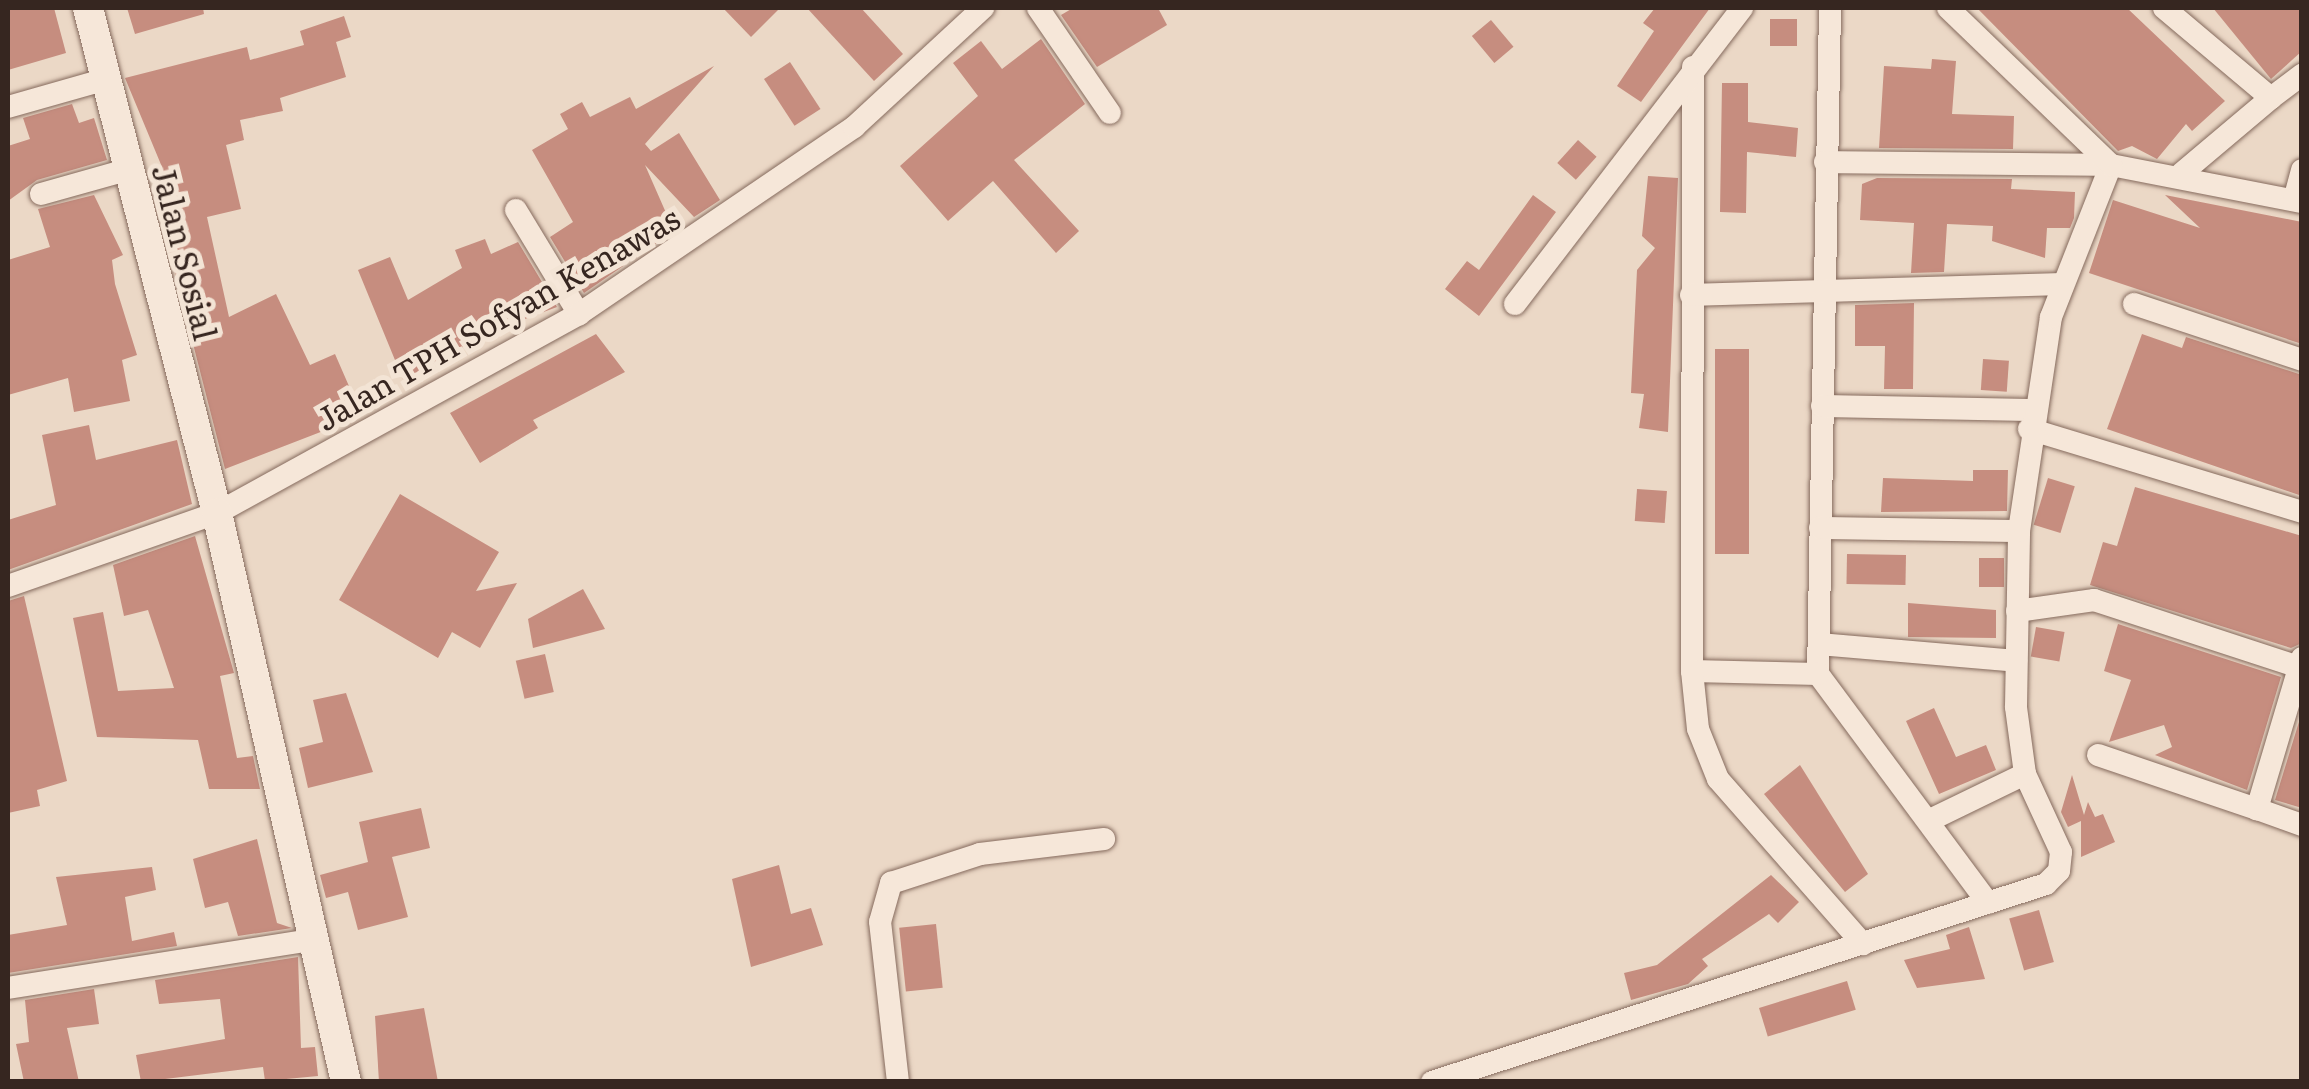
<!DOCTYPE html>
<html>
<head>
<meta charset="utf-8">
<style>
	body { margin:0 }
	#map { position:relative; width:2309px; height:1089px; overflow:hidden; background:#ebd8c6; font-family:Literata,serif }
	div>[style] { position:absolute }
	.building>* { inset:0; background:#c68d7f; transform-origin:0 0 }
	.roads { filter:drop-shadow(0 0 2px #856a5d) drop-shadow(0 0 2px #856a5d) }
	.street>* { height:22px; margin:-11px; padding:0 11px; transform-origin:11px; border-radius:11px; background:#f6e7d9 }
	.secondary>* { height:30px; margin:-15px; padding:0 15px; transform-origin:15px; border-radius:15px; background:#f6e7d9 }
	span { translate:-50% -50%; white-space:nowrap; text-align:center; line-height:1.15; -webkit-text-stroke:10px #f3e4d5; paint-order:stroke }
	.street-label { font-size:32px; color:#362620 }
	.frame { position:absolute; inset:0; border:10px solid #362620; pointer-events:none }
</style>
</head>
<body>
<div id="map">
	<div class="building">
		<i style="clip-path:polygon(8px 8px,54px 8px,66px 53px,8px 70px)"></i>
		<i style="clip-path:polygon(127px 8px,203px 8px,204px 14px,135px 34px)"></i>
		<i style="clip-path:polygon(723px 8px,780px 8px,751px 37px)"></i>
		<i style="clip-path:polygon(807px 8px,861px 8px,903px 54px,874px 81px)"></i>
		<i style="clip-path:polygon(1073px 8px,1158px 8px,1167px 25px,1097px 67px,1061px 15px)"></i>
		<i style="clip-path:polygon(1655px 8px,1710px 8px,1641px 102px,1617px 86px,1654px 31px,1643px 23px)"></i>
		<i style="clip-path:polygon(1977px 8px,2127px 8px,2225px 101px,2192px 131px,2186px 124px,2157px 159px,2132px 146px,2118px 151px)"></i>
		<i style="clip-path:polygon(2213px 8px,2302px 8px,2302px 51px,2271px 79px)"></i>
		<i style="clip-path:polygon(344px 16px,351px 37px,336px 42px,346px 77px,280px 98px,283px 111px,240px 120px,244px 140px,226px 145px,241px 209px,207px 217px,229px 317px,276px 294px,310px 365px,335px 354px,362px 416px,225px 469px,166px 238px,178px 236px,162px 167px,125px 78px,247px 47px,250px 60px,304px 45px,300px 31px)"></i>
		<i style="left:1770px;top:19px;width:27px;height:27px"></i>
		<i style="left:1491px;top:20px;width:35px;height:25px;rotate:50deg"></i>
		<i style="clip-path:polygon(1041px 39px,1085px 104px,1014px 160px,1079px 231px,1056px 253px,993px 181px,948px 221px,900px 166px,978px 96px,953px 63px,981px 41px,1002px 69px)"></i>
		<i style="clip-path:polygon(1932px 59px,1956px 61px,1952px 114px,2014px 116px,2013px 149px,1879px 148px,1884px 66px,1931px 69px)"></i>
		<i style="left:790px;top:62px;width:56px;height:31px;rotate:57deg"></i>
		<i style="clip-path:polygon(714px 66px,645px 144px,651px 151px,679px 133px,720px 200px,694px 217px,645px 165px,674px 231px,584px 293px,550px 237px,573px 222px,532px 150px,568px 129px,560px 114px,582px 102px,590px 117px,630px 97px,636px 109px)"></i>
		<i style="clip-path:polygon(1722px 83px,1748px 83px,1748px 122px,1798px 128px,1796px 157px,1747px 152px,1746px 213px,1720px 212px)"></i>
		<i style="clip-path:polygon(72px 104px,79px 123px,94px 118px,107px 160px,37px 180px,8px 201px,8px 146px,30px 139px,23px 118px)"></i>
		<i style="left:1578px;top:140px;width:25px;height:31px;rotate:42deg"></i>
		<i style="clip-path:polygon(1648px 176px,1678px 178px,1668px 432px,1639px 428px,1644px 394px,1631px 393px,1637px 270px,1655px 248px,1642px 236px)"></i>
		<i style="clip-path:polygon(1877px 178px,2012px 179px,2011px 189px,2075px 192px,2074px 218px,2070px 228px,2047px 228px,2045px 258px,1992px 241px,1993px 226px,1947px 224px,1944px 272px,1911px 273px,1914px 223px,1860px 220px,1862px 184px)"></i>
		<i style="clip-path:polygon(94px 195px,123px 255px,112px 260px,115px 284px,137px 355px,122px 360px,130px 401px,74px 412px,68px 378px,8px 395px,8px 260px,50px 247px,38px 209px)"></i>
		<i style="clip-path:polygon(1533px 195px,1556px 212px,1479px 316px,1445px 289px,1467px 261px,1479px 270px)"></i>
		<i style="clip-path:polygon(2165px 195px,2302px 222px,2302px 344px,2089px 273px,2113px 200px,2200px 228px)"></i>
		<i style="clip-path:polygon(485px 239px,491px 254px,518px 242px,557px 307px,487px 333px,404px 382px,358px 270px,390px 257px,408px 300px,462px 268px,455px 250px)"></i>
		<i style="clip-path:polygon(1914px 303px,1913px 389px,1884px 389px,1885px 346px,1855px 346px,1855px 305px)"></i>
		<i style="clip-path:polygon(596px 334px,625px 372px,533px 420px,538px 428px,480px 463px,450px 413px)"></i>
		<i style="clip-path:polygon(2142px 334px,2182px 348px,2186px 337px,2302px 375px,2302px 496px,2107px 429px)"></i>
		<i style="left:1715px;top:349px;width:34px;height:205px"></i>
		<i style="left:1983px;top:359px;width:26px;height:31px;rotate:4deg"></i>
		<i style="clip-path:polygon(89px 425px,96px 460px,177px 440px,192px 504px,8px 570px,8px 520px,56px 505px,42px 435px)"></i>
		<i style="clip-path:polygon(1973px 470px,2008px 470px,2007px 511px,1881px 512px,1883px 478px,1973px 481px)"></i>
		<i style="left:2048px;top:478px;width:28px;height:49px;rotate:17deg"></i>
		<i style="clip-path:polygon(2135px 487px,2302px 536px,2302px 643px,2291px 648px,2090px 585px,2103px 542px,2117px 546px)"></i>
		<i style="left:1637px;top:489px;width:30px;height:32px;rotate:4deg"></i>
		<i style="clip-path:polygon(400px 494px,499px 552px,476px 591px,517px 583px,480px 648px,452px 632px,438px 658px,339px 600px)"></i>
		<i style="clip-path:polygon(195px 536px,234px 673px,220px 676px,237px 758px,253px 756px,260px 789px,209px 789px,198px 740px,97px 737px,73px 618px,103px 612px,118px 691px,174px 688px,148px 610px,124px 616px,113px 565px)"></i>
		<i style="left:1847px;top:554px;width:59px;height:30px;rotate:1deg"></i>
		<i style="left:1979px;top:558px;width:25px;height:29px"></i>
		<i style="clip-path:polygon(583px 589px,605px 629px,533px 648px,528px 619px)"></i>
		<i style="clip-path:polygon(24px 596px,67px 781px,37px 790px,40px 806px,8px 813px,8px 601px)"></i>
		<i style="clip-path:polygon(1908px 603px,1996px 610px,1996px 638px,1908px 637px)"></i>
		<i style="clip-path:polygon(2118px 624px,2281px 677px,2247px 790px,2155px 755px,2172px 747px,2164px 725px,2109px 742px,2131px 680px,2104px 671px)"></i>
		<i style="left:2036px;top:627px;width:29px;height:30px;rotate:10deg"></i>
		<i style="left:545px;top:654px;width:39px;height:30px;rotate:77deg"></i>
		<i style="clip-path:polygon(346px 693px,373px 772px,308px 788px,299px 748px,323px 742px,313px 700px)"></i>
		<i style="clip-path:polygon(1934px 708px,1956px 757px,1986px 745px,1996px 770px,1939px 794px,1906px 721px)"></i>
		<i style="clip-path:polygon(2302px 712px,2302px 808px,2275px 800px)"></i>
		<i style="clip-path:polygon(1800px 765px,1868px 874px,1845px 892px,1764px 794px)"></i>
		<i style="clip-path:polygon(2072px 775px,2084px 815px,2088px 802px,2095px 817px,2103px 814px,2115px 842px,2081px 857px,2081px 821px,2068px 827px,2061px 812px)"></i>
		<i style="clip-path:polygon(421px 808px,430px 848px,392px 857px,408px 917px,358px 930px,348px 892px,326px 898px,320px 875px,368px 862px,359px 822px)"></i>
		<i style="clip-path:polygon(257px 839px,277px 923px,292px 928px,238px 936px,228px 902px,205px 908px,193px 859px)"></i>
		<i style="clip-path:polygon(779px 865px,791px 914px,811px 908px,823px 945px,751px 967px,732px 879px)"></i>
		<i style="clip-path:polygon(152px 867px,156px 890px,125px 897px,132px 941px,174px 932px,177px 946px,8px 973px,8px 935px,67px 925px,56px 877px)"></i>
		<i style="clip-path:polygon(1771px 875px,1799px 902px,1778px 923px,1769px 914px,1702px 959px,1708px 966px,1688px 984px,1631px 1000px,1624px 973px,1657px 965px)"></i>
		<i style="left:2039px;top:910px;width:54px;height:31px;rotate:74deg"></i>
		<i style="left:936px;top:924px;width:64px;height:37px;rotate:84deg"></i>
		<i style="clip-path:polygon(1969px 927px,1985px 979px,1917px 988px,1904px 960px,1950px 949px,1946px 935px)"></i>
		<i style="clip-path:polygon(298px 957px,301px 1048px,315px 1047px,318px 1076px,265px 1081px,263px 1067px,141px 1082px,136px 1055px,225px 1039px,220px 999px,159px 1004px,155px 980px)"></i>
		<i style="left:1847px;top:981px;width:30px;height:92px;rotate:73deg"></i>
		<i style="clip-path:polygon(94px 989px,99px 1024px,67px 1028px,79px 1082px,24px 1082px,16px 1044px,29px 1042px,25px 1000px)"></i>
		<i style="clip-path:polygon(424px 1008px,438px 1082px,379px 1082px,375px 1016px)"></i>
	</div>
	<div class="roads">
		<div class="street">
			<i style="left:1038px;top:8px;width:127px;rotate:55.6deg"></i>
			<i style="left:1830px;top:8px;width:666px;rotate:91.03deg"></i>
			<i style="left:1818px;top:674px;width:285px;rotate:53.4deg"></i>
			<i style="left:2164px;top:8px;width:140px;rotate:40.1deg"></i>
			<i style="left:2271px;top:98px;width:39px;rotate:-37deg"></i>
			<i style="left:1693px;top:67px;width:604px;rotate:90.09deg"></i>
			<i style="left:1692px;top:671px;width:126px;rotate:1.4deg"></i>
			<i style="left:8px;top:107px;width:102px;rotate:-15.9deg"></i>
			<i style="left:1825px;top:162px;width:286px;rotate:0.6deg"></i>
			<i style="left:2111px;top:165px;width:195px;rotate:11deg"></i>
			<i style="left:2182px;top:173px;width:116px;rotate:-40.1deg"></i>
			<i style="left:41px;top:194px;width:92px;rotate:-15.7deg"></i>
			<i style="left:2294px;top:200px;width:31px;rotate:-75deg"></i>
			<i style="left:516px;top:210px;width:122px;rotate:58.8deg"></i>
			<i style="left:1691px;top:295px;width:369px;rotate:-1.7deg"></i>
			<i style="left:1515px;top:304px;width:373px;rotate:-52.5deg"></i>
			<i style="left:2134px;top:304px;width:177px;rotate:18.4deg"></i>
			<i style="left:1822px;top:406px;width:209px;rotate:1.1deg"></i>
			<i style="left:2029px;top:429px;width:285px;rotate:16.9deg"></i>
			<i style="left:1820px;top:528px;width:199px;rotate:0.9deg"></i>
			<i style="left:8px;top:586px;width:221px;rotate:-19.3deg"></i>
			<i style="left:217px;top:513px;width:413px;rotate:-28.8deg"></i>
			<i style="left:579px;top:314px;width:333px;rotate:-34.2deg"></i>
			<i style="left:854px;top:127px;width:176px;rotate:-42.7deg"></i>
			<i style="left:2017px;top:611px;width:78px;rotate:-8.1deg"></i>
			<i style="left:2094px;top:600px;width:216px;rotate:18.1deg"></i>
			<i style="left:1819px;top:644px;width:198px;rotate:4.9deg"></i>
			<i style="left:2302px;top:658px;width:158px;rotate:106.6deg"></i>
			<i style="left:2257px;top:809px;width:48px;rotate:19.6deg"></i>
			<i style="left:1692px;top:671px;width:58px;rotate:84.1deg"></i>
			<i style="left:1698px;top:729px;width:54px;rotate:68.2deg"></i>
			<i style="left:1718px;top:779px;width:220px;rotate:48.7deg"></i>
			<i style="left:2098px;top:755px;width:168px;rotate:18.8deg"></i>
			<i style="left:1928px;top:821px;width:108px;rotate:-25.9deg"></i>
			<i style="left:8px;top:988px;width:306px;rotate:-9deg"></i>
			<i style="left:898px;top:1082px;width:161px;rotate:-96.4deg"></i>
			<i style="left:880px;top:922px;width:41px;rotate:-74.2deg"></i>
			<i style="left:891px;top:883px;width:94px;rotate:-18deg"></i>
			<i style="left:980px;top:854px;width:125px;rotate:-6.9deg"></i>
			<i style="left:1432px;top:1082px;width:645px;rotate:-17.87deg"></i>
			<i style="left:2046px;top:884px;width:18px;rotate:-45deg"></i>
			<i style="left:2059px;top:871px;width:19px;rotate:-84deg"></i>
			<i style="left:2061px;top:852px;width:86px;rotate:-114.8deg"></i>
			<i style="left:2025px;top:774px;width:68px;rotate:-97.7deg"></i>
			<i style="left:2016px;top:707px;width:176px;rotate:-89deg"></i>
			<i style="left:2019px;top:531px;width:216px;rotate:-81.5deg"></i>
			<i style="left:2051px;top:317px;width:163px;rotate:-68.5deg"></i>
			<i style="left:2111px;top:165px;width:226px;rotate:-136.1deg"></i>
		</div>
		<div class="secondary">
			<i style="left:88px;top:8px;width:521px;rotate:75.67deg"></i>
			<i style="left:217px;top:513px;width:583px;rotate:77.23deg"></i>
		</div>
	</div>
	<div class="street-label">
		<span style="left:186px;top:252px;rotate:76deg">Jalan Sosial</span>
		<span style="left:497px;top:317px;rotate:-30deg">Jalan TPH Sofyan Kenawas</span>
	</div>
	<div class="frame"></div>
</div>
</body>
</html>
